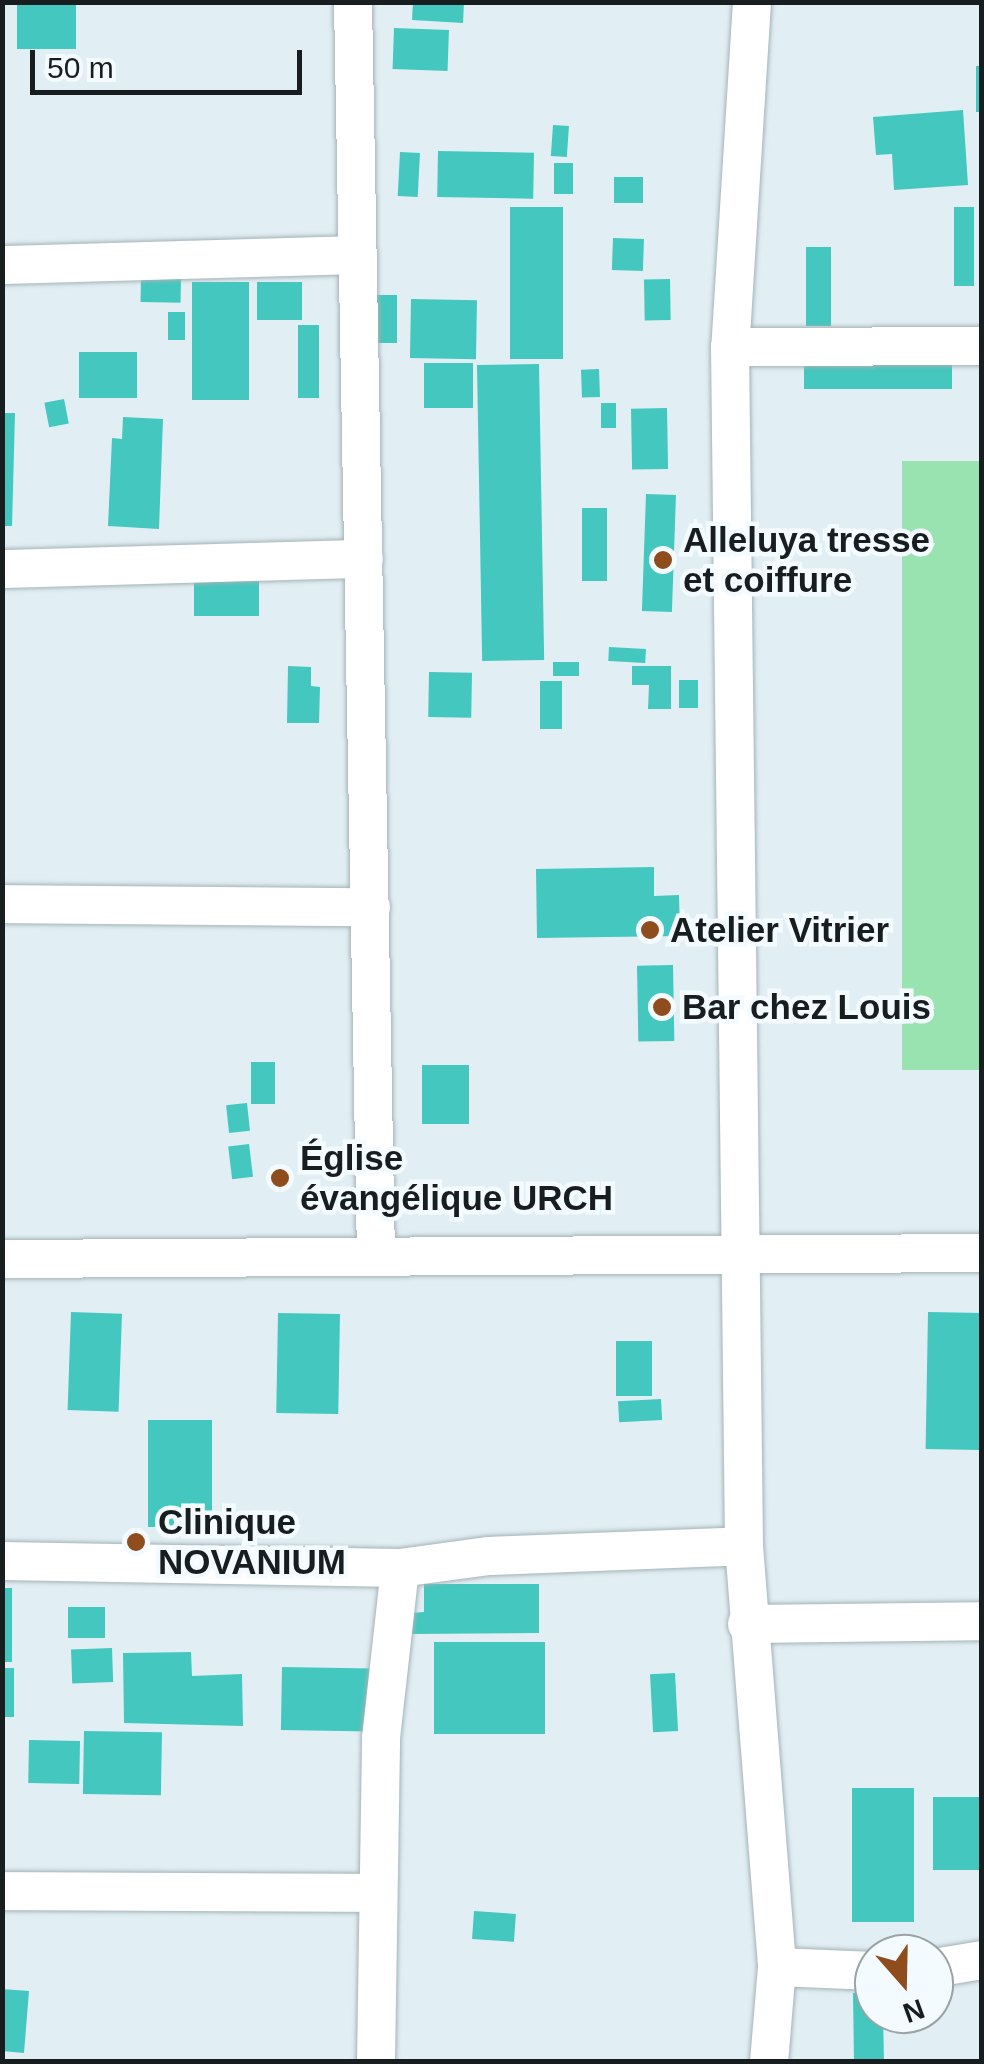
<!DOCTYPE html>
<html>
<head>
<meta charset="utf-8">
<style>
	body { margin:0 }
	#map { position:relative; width:984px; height:2064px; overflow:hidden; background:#e1eff4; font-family:Arial,sans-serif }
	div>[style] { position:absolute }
	.green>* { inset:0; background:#99e3b1; transform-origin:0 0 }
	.building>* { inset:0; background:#43c7be; transform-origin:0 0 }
	.roads { filter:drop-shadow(0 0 2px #a5b3b8) drop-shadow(0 0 2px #a5b3b8) }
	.street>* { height:38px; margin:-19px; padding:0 19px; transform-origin:19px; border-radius:19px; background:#fff }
	.dots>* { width:28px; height:28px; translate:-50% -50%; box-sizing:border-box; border:5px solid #f3fbfe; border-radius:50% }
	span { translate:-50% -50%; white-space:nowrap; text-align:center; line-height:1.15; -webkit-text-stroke:9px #f3fbfe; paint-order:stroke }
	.poi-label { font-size:35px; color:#181d1f; font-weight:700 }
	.left { translate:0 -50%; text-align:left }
	.frame { position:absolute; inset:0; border:5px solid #181d1f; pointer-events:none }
	.north { position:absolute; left:854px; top:1934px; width:100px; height:100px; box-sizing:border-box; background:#f3fbfe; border:2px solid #9ba2a5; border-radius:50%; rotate:160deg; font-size:28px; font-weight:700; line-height:40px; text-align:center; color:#181d1f }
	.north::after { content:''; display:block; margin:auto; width:35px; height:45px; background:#8f4c1c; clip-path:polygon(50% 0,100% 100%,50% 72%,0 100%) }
	.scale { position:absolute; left:30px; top:50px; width:272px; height:45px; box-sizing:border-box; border:5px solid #181d1f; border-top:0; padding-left:12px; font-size:30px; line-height:35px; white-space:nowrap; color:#181d1f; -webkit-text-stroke:8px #f3fbfe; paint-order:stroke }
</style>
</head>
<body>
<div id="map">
	<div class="green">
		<i style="left:902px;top:461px;width:79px;height:609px"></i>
	</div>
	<div class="building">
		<i style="left:17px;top:2px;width:59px;height:47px"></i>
		<i style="clip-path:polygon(413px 2px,464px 2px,463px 23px,412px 20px)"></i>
		<i style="left:394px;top:28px;width:55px;height:41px;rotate:2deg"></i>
		<i style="left:976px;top:66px;width:6px;height:46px"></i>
		<i style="clip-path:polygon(963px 110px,968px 185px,894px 190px,892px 154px,876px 155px,873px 117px)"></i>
		<i style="left:553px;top:125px;width:16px;height:31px;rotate:4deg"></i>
		<i style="left:438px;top:151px;width:96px;height:46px;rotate:1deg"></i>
		<i style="left:400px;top:152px;width:20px;height:44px;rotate:3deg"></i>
		<i style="left:554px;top:163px;width:19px;height:31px"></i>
		<i style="left:614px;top:177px;width:29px;height:26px"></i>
		<i style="left:510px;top:207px;width:53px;height:152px"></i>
		<i style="left:954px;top:207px;width:20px;height:79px"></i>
		<i style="left:613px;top:238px;width:31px;height:32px;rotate:2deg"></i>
		<i style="left:806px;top:247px;width:25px;height:79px"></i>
		<i style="left:141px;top:276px;width:40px;height:26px;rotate:1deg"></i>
		<i style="left:670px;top:279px;width:41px;height:26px;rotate:89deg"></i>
		<i style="left:192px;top:282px;width:57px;height:118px"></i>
		<i style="left:257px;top:282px;width:45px;height:38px"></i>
		<i style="left:362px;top:295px;width:35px;height:48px"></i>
		<i style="left:411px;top:299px;width:66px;height:59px;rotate:1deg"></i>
		<i style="left:168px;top:312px;width:17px;height:28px"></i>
		<i style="left:298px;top:325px;width:21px;height:73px"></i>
		<i style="left:79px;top:352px;width:58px;height:46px"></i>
		<i style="left:473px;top:363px;width:45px;height:49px;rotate:90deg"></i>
		<i style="left:539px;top:364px;width:296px;height:62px;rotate:89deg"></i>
		<i style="left:952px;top:364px;width:25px;height:148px;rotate:90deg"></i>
		<i style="left:599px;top:369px;width:28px;height:18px;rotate:88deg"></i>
		<i style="left:64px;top:399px;width:25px;height:20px;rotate:79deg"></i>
		<i style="left:601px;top:403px;width:15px;height:25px"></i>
		<i style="left:667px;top:408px;width:61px;height:36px;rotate:89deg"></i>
		<i style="clip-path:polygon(2px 413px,15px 413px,12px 526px,2px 526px)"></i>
		<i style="clip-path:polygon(123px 417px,163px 419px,159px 529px,108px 526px,112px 438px,122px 439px)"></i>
		<i style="left:646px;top:494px;width:30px;height:117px;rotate:2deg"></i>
		<i style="left:582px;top:508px;width:25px;height:73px"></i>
		<i style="left:194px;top:573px;width:65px;height:43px"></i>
		<i style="left:609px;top:647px;width:37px;height:14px;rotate:3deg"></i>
		<i style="left:553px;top:662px;width:26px;height:14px"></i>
		<i style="clip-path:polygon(288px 666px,311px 667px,311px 686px,320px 687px,319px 723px,287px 723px)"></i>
		<i style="clip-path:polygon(632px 666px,671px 666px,671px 709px,648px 709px,649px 685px,632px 685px)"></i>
		<i style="left:429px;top:672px;width:43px;height:45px;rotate:1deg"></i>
		<i style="left:698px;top:680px;width:28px;height:19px;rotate:90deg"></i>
		<i style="left:540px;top:681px;width:22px;height:48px"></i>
		<i style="clip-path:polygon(654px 867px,654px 896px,679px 895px,680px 936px,537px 938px,536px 869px)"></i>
		<i style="left:673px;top:965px;width:76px;height:36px;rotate:89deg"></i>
		<i style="left:251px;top:1062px;width:24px;height:42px"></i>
		<i style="left:422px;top:1065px;width:47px;height:59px"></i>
		<i style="left:247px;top:1103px;width:28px;height:21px;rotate:84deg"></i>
		<i style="left:249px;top:1144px;width:33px;height:21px;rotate:83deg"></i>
		<i style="left:71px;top:1312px;width:51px;height:98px;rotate:2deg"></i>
		<i style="left:928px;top:1312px;width:54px;height:137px;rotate:1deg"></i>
		<i style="left:278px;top:1313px;width:62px;height:100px;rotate:1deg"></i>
		<i style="left:616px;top:1341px;width:36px;height:55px"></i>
		<i style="left:661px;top:1399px;width:21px;height:43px;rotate:87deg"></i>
		<i style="left:148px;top:1420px;width:64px;height:107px"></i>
		<i style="clip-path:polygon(424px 1584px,539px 1584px,539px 1633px,410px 1634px,410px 1613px,424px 1612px)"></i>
		<i style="left:2px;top:1588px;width:10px;height:74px"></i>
		<i style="left:68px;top:1607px;width:37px;height:31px"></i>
		<i style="left:434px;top:1642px;width:111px;height:92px"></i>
		<i style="left:112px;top:1648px;width:34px;height:41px;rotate:88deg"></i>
		<i style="clip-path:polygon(191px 1652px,192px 1676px,242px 1674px,243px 1726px,124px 1723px,123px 1653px)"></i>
		<i style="left:282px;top:1667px;width:90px;height:63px;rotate:1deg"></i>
		<i style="left:2px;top:1668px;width:12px;height:49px"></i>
		<i style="left:675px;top:1673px;width:58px;height:25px;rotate:87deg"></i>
		<i style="left:84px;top:1731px;width:78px;height:63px;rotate:1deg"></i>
		<i style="left:29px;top:1740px;width:51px;height:43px;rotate:1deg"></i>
		<i style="left:852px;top:1788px;width:62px;height:134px"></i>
		<i style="left:933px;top:1797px;width:49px;height:73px"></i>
		<i style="left:474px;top:1911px;width:42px;height:28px;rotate:4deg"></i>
		<i style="clip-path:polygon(2px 1989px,29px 1991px,24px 2053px,2px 2051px)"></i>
		<i style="clip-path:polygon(874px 1992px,874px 2014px,883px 2014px,884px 2062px,854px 2062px,853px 1993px)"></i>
	</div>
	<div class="roads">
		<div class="street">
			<i style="left:353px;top:2px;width:1249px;rotate:88.95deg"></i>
			<i style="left:752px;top:2px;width:346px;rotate:93.6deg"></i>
			<i style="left:730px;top:347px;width:1199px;rotate:89.33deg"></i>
			<i style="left:744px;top:1546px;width:422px;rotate:85.5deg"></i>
			<i style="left:777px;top:1967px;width:95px;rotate:94.8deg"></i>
			<i style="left:2px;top:265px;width:355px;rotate:-1.6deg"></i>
			<i style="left:730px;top:347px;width:252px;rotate:-0.2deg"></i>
			<i style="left:2px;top:569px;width:362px;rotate:-1.6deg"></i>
			<i style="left:2px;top:904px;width:369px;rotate:0.5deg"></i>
			<i style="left:2px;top:1259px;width:980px;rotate:-0.35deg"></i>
			<i style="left:2px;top:1561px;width:398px;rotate:1deg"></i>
			<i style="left:400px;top:1568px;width:90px;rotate:-7.7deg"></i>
			<i style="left:489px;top:1556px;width:255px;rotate:-2.2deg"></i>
			<i style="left:747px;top:1624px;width:235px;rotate:-0.7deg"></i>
			<i style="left:2px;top:1891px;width:373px;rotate:0.3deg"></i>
			<i style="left:777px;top:1967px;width:97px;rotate:2.4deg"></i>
			<i style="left:934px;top:1968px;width:49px;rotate:-9.5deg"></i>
			<i style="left:376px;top:2062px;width:324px;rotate:-89.1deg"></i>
			<i style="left:381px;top:1738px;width:171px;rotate:-83.6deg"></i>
		</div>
	</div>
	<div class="dots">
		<i style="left:663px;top:560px;background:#8f4c1c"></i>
		<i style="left:650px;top:930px;background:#8f4c1c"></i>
		<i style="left:662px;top:1007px;background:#8f4c1c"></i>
		<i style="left:280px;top:1178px;background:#8f4c1c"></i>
		<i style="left:136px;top:1542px;background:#8f4c1c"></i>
	</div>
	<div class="poi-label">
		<span class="left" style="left:683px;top:560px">Alleluya tresse<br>et coiffure</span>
		<span class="left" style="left:670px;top:930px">Atelier Vitrier</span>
		<span class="left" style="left:682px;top:1007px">Bar chez Louis</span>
		<span class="left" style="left:300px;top:1178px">Église<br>évangélique URCH</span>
		<span class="left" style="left:158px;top:1542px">Clinique<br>NOVANIUM</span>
	</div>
	<div class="frame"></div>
	<div class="north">N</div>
	<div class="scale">50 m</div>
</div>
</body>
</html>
